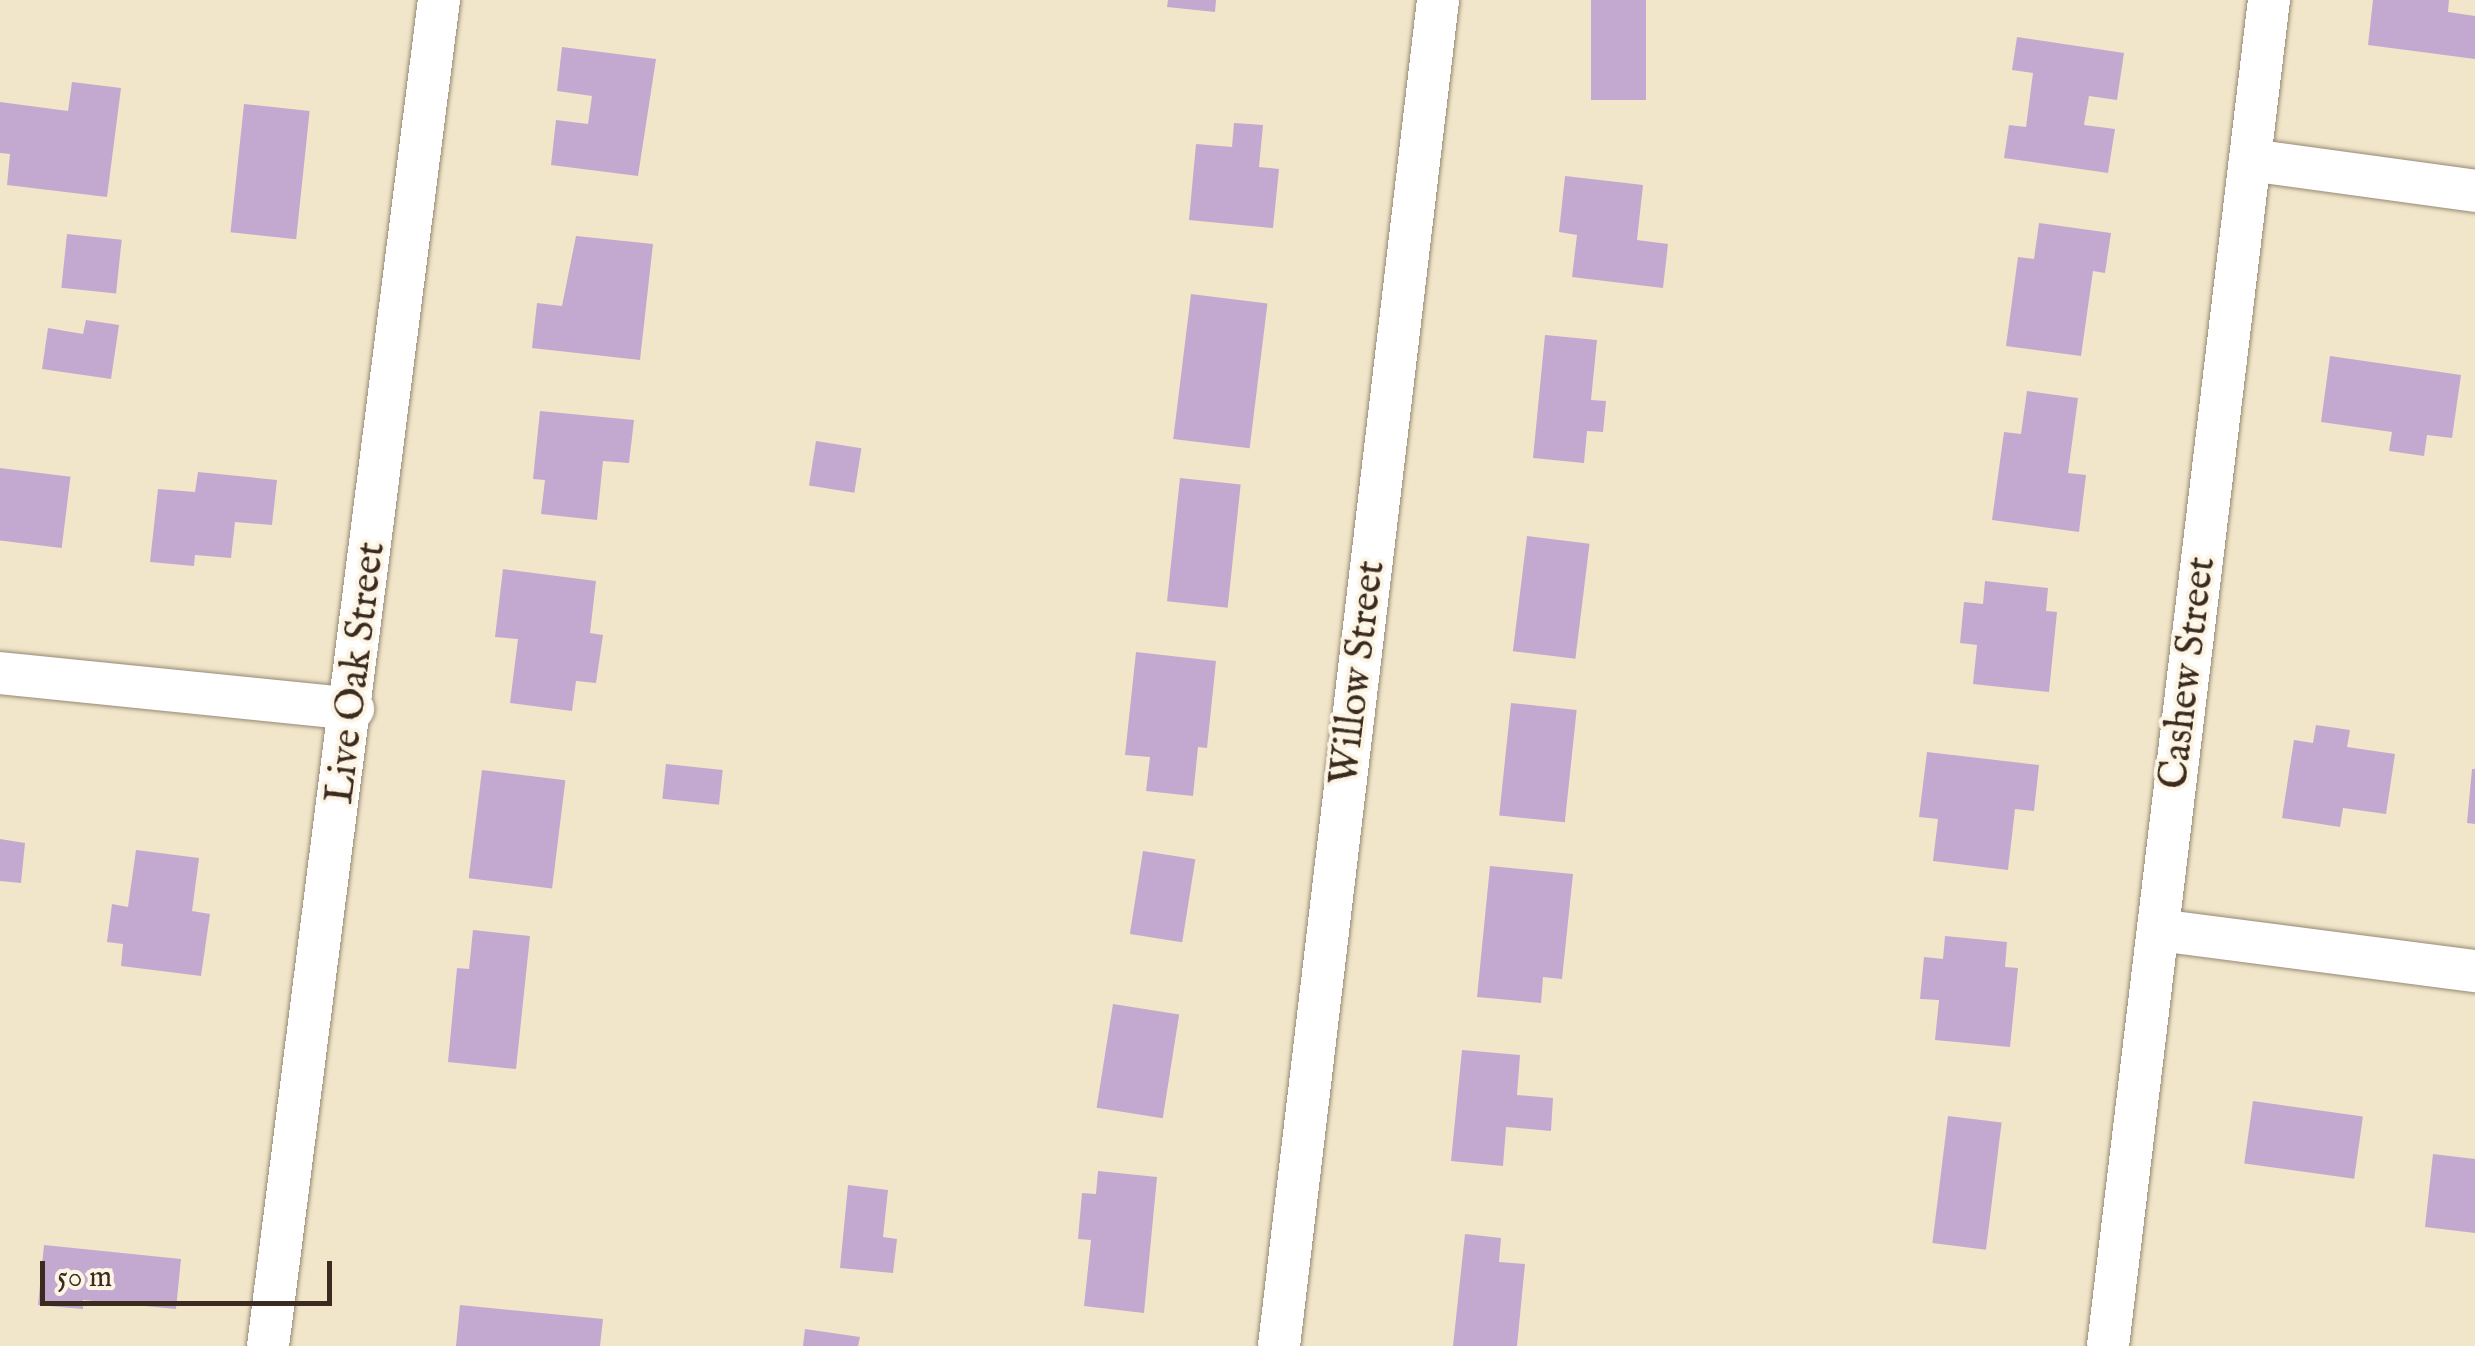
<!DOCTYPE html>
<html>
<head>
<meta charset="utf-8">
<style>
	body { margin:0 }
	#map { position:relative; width:2475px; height:1346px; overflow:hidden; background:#f1e6ca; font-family:"IM FELL English",serif }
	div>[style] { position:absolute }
	.building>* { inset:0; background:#c3a9cf; transform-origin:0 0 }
	.roads { filter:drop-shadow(0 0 2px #968874) drop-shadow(0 0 2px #968874) }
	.minor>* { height:42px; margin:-21px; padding:0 21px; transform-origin:21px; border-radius:21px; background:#fff }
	span { translate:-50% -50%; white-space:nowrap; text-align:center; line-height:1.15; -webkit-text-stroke:8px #fcf5e5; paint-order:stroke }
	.street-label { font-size:40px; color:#3b2a1e }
	.scale { position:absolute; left:40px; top:1261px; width:292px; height:45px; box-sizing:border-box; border:5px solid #3b2a1e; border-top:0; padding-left:12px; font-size:30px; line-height:35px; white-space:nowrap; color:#3b2a1e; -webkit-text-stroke:8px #fcf5e5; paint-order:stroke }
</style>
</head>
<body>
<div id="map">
	<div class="building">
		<i style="clip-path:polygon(1168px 0,1216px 0,1215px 12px,1167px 7px)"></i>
		<i style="left:1591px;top:0;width:55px;height:100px"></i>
		<i style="clip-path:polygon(2373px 0,2449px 0,2448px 12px,2475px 16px,2475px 59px,2368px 45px)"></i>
		<i style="clip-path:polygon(2017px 37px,2124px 53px,2117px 100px,2089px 96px,2084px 125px,2115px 129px,2108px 173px,2004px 158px,2009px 125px,2026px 127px,2033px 73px,2012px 70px)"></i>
		<i style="clip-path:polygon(562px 47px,656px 59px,638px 176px,551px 165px,556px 120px,588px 124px,592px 96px,557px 91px)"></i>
		<i style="clip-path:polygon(72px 82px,121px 88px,107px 197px,7px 185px,10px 154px,0 153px,0 102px,68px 111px)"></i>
		<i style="left:244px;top:104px;width:66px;height:129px;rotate:6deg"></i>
		<i style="clip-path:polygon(1234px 123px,1263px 125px,1259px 167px,1279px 169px,1273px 228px,1189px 220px,1196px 144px,1232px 147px)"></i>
		<i style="clip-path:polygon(1565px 176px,1643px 185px,1637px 240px,1668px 244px,1663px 288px,1572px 277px,1577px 235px,1559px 232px)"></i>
		<i style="clip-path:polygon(2039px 223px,2111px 233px,2105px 273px,2093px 271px,2081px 356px,2006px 346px,2018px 257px,2034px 259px)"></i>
		<i style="left:67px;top:234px;width:55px;height:54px;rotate:6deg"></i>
		<i style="clip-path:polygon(576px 236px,653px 244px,640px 360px,532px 348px,537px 303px,562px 306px)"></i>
		<i style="left:1191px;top:294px;width:77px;height:146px;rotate:7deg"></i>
		<i style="clip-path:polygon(86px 320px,119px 325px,111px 379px,42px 369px,48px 328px,83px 334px)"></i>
		<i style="clip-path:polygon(1545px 335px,1597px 340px,1591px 400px,1606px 401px,1603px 432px,1587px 431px,1584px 463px,1533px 458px)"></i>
		<i style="clip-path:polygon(2330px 356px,2461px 375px,2452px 438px,2427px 435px,2424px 456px,2389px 451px,2392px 432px,2321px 422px)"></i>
		<i style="clip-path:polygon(2027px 391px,2078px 398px,2068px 473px,2086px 475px,2079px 532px,1992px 520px,2004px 432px,2021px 434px)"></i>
		<i style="clip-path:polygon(540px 411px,634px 420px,629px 463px,603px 461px,597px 520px,541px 514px,545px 480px,533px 479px)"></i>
		<i style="left:816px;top:441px;width:46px;height:45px;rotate:9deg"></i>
		<i style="left:0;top:468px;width:71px;height:72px;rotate:7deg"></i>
		<i style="clip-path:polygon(198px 472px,277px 480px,272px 525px,235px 522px,231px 558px,195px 555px,194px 566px,150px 562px,158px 489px,195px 492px)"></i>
		<i style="left:1180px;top:478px;width:61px;height:124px;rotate:6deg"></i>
		<i style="left:1527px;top:536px;width:63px;height:116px;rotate:7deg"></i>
		<i style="clip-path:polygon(503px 569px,596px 581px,590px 633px,603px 635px,596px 683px,576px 681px,572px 711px,510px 703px,518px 639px,495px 637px)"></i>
		<i style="clip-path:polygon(1985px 581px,2048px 588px,2046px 611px,2057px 612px,2049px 692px,1973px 684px,1977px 645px,1960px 643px,1964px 602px,1983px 604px)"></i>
		<i style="clip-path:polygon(1136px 652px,1216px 661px,1207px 748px,1198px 747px,1193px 796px,1146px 791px,1150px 757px,1125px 755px)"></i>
		<i style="left:1511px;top:703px;width:66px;height:113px;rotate:6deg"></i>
		<i style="clip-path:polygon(2316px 725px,2350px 730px,2347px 747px,2395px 754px,2386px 814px,2343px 808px,2340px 827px,2282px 818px,2294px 740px,2313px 743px)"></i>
		<i style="clip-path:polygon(1927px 752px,2039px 765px,2034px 811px,2015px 809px,2008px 870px,1933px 861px,1938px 819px,1919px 817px)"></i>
		<i style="left:666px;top:764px;width:57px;height:35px;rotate:6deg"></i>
		<i style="clip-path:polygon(2472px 769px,2475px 769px,2475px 824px,2467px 823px)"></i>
		<i style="left:482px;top:770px;width:84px;height:109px;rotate:7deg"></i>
		<i style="clip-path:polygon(0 839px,25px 843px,21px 883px,0 881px)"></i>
		<i style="clip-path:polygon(136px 850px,199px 858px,192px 911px,210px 914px,201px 976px,121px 966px,123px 944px,107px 942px,112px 904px,128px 907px)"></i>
		<i style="left:1143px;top:851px;width:53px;height:84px;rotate:9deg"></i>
		<i style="clip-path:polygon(1490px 866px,1573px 874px,1562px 979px,1543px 977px,1541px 1003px,1477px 997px)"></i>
		<i style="clip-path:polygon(473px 930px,530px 936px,516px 1069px,448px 1062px,457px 968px,469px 969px)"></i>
		<i style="clip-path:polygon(1945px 936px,2007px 942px,2005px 967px,2018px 968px,2010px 1047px,1935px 1040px,1939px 1000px,1920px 999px,1924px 957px,1943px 959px)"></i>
		<i style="left:1113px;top:1004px;width:67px;height:105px;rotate:9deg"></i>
		<i style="clip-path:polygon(1462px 1050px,1520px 1055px,1517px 1095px,1553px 1098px,1551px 1131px,1506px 1127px,1503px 1166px,1451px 1161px)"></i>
		<i style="left:2253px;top:1101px;width:111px;height:63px;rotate:8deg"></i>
		<i style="left:1948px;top:1116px;width:54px;height:128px;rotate:7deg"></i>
		<i style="clip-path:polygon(2433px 1154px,2475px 1159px,2475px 1233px,2425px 1227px)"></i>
		<i style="clip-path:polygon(1098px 1171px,1157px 1177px,1144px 1313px,1084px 1306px,1091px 1240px,1078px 1239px,1082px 1193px,1096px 1194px)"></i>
		<i style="clip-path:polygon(848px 1185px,888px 1190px,883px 1237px,897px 1239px,893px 1273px,840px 1268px)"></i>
		<i style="clip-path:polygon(1465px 1234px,1501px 1238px,1499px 1262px,1525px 1264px,1517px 1346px,1453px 1346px)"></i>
		<i style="clip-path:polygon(44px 1245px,181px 1259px,176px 1309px,83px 1300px,83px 1309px,38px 1305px)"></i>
		<i style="clip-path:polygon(460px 1305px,603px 1319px,600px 1346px,456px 1346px)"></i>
		<i style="clip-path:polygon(805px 1329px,860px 1337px,858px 1346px,803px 1346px)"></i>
	</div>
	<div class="roads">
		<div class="minor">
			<i style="left:2250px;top:160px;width:227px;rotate:7.8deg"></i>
			<i style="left:0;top:673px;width:355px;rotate:5.8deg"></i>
			<i style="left:2158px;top:930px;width:320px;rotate:7.4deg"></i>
			<i style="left:268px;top:1346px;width:1357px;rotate:-82.76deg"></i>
			<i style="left:1279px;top:1346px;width:1355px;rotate:-83.26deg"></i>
			<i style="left:2108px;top:1346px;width:1356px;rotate:-83.18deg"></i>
		</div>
	</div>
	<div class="street-label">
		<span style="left:357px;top:673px;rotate:-83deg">Live Oak Street</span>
		<span style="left:1359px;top:673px;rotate:-83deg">Willow Street</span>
		<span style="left:2189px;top:673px;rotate:-83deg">Cashew Street</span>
	</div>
	<div class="scale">50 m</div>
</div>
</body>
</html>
